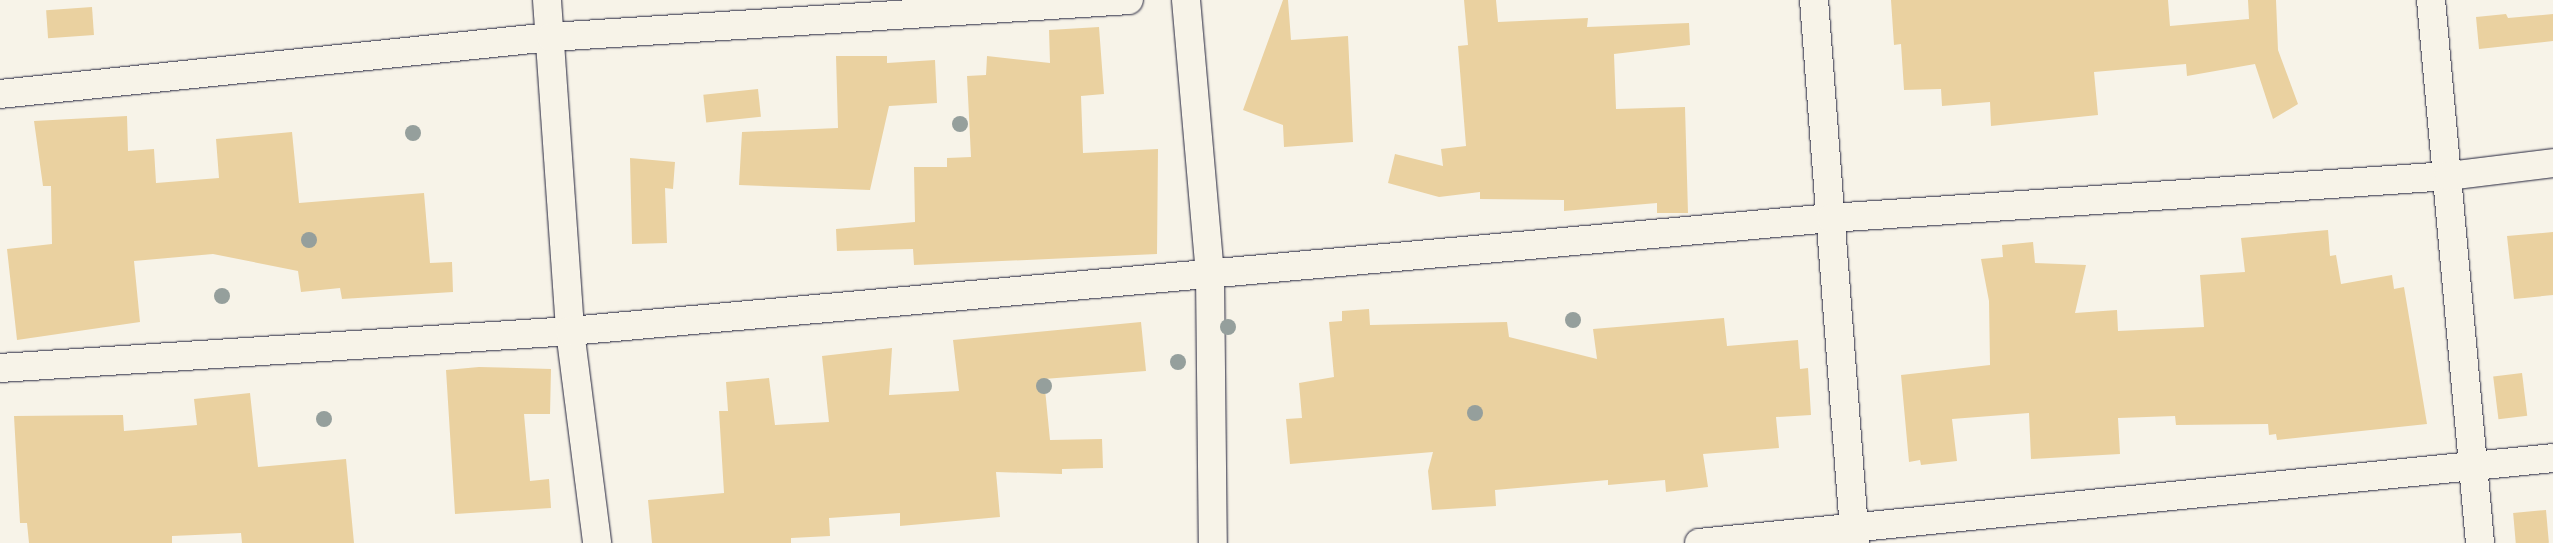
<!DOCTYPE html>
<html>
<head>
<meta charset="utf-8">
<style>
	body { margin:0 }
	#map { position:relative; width:2553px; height:543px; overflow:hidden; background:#f7f3e8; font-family:"Indie Flower",sans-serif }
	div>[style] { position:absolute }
	.building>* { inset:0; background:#ead1a0; transform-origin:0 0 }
	.roads { filter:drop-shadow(0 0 1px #22223b) drop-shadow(0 0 1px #22223b) }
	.street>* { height:28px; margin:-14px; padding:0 14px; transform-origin:14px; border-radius:14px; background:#f7f3e8 }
	.trees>* { width:16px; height:16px; margin:-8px; border-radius:50%; background:#959f9c }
	span { translate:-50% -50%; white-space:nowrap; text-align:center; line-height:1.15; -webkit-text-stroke:4px #f7f3e8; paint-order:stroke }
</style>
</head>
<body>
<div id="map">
	<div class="building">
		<i style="clip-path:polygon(1283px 0,1288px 0,1291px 40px,1348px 36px,1353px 142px,1284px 147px,1283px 125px,1243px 110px)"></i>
		<i style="clip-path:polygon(1464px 0,1496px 0,1498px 22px,1588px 18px,1587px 27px,1689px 23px,1690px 45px,1614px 54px,1616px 109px,1685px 107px,1688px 213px,1657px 213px,1657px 203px,1564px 211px,1564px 200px,1480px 199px,1480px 192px,1439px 197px,1388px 183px,1395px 154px,1443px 166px,1441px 149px,1466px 146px,1458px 46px,1468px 45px)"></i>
		<i style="clip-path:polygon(1891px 0,2168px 0,2170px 26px,2249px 19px,2248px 0,2276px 0,2278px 50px,2298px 104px,2273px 119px,2255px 64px,2187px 76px,2186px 64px,2094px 72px,2098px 115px,1991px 126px,1990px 102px,1942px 106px,1941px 89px,1904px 90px,1901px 44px,1894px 45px)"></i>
		<i style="left:92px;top:7px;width:28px;height:46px;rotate:86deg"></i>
		<i style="clip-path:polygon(2506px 14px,2508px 18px,2553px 14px,2553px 41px,2479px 49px,2476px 17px)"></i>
		<i style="clip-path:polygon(1099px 27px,1104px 94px,1081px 96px,1083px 153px,1158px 149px,1157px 254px,914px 265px,913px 249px,837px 251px,836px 229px,915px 222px,914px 167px,947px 167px,947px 158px,971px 157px,967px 76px,986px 75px,987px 56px,1050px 63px,1049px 30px)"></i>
		<i style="clip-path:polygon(836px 56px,887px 56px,887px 63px,935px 60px,937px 103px,889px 106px,870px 190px,739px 185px,742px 132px,838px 128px)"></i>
		<i style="left:758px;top:89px;width:28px;height:55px;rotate:84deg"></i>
		<i style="clip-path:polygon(127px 116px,128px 151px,154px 149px,156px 183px,219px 178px,216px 139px,292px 132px,299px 203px,424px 193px,430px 263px,452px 262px,453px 292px,342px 299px,340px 288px,301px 292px,298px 271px,213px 254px,134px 261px,140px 322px,17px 340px,7px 249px,52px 244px,51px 186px,43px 186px,34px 121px)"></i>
		<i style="clip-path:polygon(630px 158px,675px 162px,673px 189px,665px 188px,667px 243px,632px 244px)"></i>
		<i style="clip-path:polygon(2328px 230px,2330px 256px,2336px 255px,2341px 284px,2392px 275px,2394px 289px,2404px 287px,2427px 424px,2277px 440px,2276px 434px,2269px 435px,2268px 424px,2176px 425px,2175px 416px,2118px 418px,2120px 454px,2031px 459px,2029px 413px,1952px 419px,1957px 461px,1921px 465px,1920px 460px,1909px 462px,1901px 375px,1990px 365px,1989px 301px,1981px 259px,2003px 257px,2002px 245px,2033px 242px,2035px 263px,2086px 265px,2075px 313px,2117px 310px,2118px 331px,2204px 327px,2200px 275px,2245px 272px,2241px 238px)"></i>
		<i style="clip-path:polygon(2553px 232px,2553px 295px,2514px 299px,2507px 236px)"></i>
		<i style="clip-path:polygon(1369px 309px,1370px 325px,1507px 322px,1509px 337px,1597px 359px,1593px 329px,1724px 318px,1727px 346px,1798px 340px,1800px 369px,1808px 368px,1811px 415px,1776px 417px,1779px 448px,1703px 454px,1708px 487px,1666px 492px,1665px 480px,1608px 485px,1608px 480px,1495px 490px,1496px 506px,1432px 510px,1428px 471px,1433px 452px,1290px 464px,1286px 419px,1302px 418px,1299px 383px,1334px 377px,1329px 322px,1342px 321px,1342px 311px)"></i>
		<i style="clip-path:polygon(1141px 322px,1146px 371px,1044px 379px,1050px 440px,1102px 439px,1103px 468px,1062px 469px,1062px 474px,996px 472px,1000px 517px,900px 526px,900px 513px,829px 518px,830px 536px,791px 538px,791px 543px,652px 543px,648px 500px,724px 493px,719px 411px,728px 411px,726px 382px,769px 378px,775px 425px,829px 422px,822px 356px,892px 348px,889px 395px,959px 391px,953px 340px)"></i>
		<i style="clip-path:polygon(479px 367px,551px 369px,550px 414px,524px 414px,530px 481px,549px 479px,551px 508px,455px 514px,446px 370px)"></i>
		<i style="left:2522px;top:373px;width:43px;height:29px;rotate:83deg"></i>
		<i style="clip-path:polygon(250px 393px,258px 467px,346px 459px,354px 543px,242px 543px,241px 533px,172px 536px,172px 543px,29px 543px,27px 523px,20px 523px,14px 416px,123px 415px,124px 431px,197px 425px,194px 399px)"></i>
		<i style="left:2546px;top:510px;width:33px;height:33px;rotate:85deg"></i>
	</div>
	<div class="roads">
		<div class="street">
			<i style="left:547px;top:0;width:332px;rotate:86deg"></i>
			<i style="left:570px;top:331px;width:214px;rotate:82.7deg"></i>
			<i style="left:1186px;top:0;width:276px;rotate:85deg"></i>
			<i style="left:1210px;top:275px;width:268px;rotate:89.4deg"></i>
			<i style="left:1814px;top:0;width:545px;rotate:85.68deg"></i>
			<i style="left:2431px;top:0;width:545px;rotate:84.84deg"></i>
			<i style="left:0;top:94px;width:554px;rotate:-5.91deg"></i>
			<i style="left:551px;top:37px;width:579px;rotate:-3.66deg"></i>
			<i style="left:0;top:368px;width:571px;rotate:-3.71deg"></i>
			<i style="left:570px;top:331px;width:1266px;rotate:-5.12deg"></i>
			<i style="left:1831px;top:218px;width:619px;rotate:-3.89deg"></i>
			<i style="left:2449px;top:176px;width:105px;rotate:-7.1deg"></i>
			<i style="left:1699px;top:543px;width:858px;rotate:-5.68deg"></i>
		</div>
	</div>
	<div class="trees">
		<i style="left:960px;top:124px"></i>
		<i style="left:413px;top:133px"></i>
		<i style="left:309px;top:240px"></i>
		<i style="left:222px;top:296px"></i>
		<i style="left:1573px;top:320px"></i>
		<i style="left:1228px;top:327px"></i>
		<i style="left:1178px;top:362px"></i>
		<i style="left:1044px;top:386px"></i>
		<i style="left:1475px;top:413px"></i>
		<i style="left:324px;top:419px"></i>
	</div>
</div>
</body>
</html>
